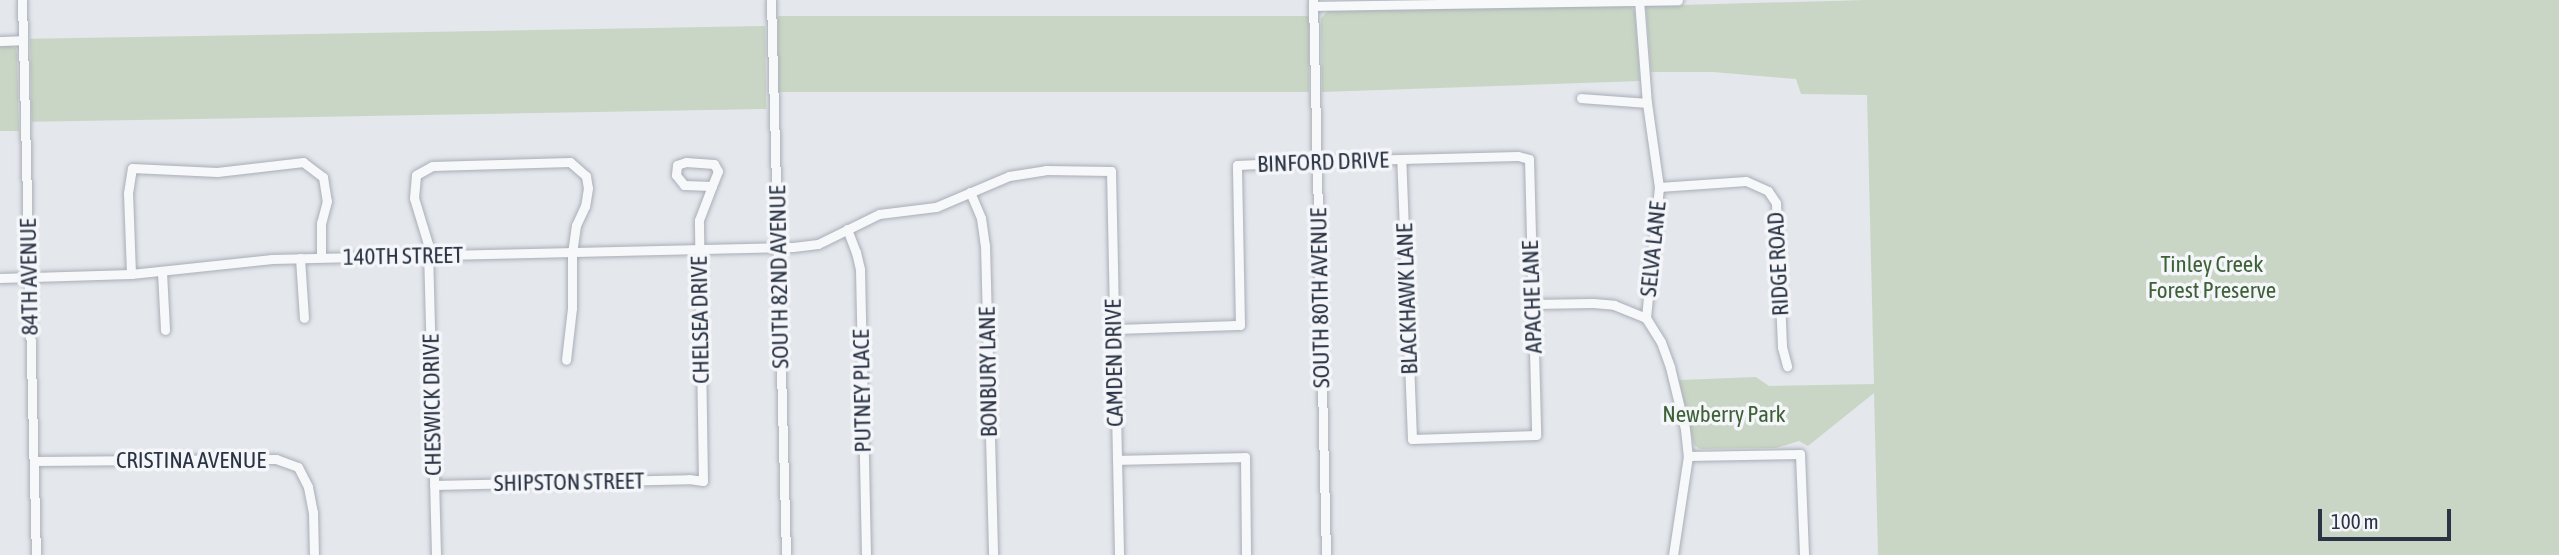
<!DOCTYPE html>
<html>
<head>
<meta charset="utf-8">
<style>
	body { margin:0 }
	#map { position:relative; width:2559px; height:555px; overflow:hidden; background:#e4e7ec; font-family:"Asap Condensed",sans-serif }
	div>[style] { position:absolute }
	.green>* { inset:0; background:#c9d6c5; transform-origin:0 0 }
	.roads { filter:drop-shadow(0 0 2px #a9aeb7) drop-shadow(0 0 2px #a9aeb7) }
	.minor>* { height:9px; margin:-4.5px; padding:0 4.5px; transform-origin:4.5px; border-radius:4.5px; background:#f7f8fa }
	span { translate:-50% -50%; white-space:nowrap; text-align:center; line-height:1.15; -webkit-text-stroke:7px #f4f6f9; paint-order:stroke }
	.street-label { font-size:23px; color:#2b3445 }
	.park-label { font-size:23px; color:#3f6138 }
	.scale { position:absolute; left:2318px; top:509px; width:133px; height:32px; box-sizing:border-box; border:4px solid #2b3445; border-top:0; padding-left:9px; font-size:21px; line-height:24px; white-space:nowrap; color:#2b3445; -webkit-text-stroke:5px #f4f6f9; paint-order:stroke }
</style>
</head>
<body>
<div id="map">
	<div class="green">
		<i style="clip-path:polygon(1865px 0,2559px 0,2559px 555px,1878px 555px,1874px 393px,1808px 446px,1799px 441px,1776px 448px,1700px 449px,1694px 445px,1679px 380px,1756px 377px,1769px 386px,1874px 384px,1867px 95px,1801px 94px,1796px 79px,1713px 72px,1651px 72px,1646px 6px)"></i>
		<i style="clip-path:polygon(1629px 4px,1635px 12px,1640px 81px,1322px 92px,1321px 18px,1328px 11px)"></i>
		<i style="left:1309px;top:16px;width:76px;height:531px;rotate:90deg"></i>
		<i style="left:765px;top:26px;width:83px;height:735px;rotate:89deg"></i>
		<i style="clip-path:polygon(10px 45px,16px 48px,17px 54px,19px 131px,0 131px,0 46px)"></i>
	</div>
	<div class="roads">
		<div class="minor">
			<i style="left:22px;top:0;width:555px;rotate:88.56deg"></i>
			<i style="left:771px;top:0;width:555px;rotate:88.45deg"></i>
			<i style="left:1313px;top:0;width:555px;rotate:88.66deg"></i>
			<i style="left:1639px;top:0;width:103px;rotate:85.6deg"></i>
			<i style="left:1647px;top:103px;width:85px;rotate:81.9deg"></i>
			<i style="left:1659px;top:187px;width:132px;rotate:95.7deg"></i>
			<i style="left:1646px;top:318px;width:28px;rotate:58deg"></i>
			<i style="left:1661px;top:342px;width:27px;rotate:70deg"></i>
			<i style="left:1670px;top:367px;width:64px;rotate:76.4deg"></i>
			<i style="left:1685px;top:429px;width:27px;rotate:84deg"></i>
			<i style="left:1688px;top:456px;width:100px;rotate:98.6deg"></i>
			<i style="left:1313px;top:6px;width:365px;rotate:-0.9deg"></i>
			<i style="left:0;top:41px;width:23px;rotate:-2deg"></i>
			<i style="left:1581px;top:98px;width:66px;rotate:4.3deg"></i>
			<i style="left:1659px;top:187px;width:87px;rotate:-3.9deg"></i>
			<i style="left:1746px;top:181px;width:24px;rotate:24deg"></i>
			<i style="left:1768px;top:191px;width:14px;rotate:56deg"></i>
			<i style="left:1776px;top:203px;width:144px;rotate:87.6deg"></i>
			<i style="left:1782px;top:347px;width:20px;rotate:75deg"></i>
			<i style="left:970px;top:192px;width:28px;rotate:67deg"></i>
			<i style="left:981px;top:218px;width:27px;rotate:82deg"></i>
			<i style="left:985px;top:245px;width:310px;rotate:88.5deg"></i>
			<i style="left:847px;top:229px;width:25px;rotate:69deg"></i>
			<i style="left:856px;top:252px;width:17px;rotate:77deg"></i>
			<i style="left:860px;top:269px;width:286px;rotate:88.8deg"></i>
			<i style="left:300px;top:258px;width:60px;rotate:86.2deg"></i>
			<i style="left:162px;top:272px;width:58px;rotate:87deg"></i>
			<i style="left:131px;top:274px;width:81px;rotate:-92.1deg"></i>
			<i style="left:128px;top:193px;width:25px;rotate:-81deg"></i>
			<i style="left:132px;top:168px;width:85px;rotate:2.7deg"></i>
			<i style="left:217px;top:172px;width:87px;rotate:-6.6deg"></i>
			<i style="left:303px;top:162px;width:25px;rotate:37deg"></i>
			<i style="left:323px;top:177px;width:24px;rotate:81deg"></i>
			<i style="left:327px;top:201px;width:23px;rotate:105deg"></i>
			<i style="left:321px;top:223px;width:34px;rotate:90deg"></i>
			<i style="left:0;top:278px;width:131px;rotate:-1.7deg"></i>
			<i style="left:131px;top:274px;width:142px;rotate:-6.1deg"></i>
			<i style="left:272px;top:259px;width:521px;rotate:-1.32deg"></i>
			<i style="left:793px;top:247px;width:25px;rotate:-7deg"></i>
			<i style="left:818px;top:244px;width:68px;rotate:-26.2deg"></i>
			<i style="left:879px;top:214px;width:57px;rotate:-7deg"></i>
			<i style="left:936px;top:207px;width:79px;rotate:-23deg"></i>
			<i style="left:1009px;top:176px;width:37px;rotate:-9deg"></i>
			<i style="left:1046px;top:170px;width:65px;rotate:0.9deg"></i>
			<i style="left:1111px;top:171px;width:384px;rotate:88.8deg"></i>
			<i style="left:1532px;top:304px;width:61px;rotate:-0.9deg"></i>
			<i style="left:1593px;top:303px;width:21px;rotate:5deg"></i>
			<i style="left:1614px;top:305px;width:35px;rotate:22deg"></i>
			<i style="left:1113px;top:329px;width:127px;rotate:-1.8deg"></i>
			<i style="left:1240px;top:325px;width:160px;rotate:-91.1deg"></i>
			<i style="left:1237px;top:165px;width:65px;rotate:-2.6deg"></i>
			<i style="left:1302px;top:162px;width:15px;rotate:-4deg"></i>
			<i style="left:1317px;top:161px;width:84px;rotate:-1.4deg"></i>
			<i style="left:1401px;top:159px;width:117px;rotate:-1.5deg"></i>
			<i style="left:1518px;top:156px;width:11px;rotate:15deg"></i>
			<i style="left:1529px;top:159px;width:276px;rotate:88.5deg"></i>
			<i style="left:1536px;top:435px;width:124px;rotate:178.2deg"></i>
			<i style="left:1412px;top:439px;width:280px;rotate:-92.2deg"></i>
			<i style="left:1688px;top:456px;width:112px;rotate:-1deg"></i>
			<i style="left:1800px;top:454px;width:101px;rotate:87.7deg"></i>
			<i style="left:1117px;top:460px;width:128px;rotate:-1.3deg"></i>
			<i style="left:1245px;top:457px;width:98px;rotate:89.4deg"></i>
			<i style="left:34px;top:461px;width:242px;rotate:-0.5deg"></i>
			<i style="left:276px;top:459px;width:23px;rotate:20deg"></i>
			<i style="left:298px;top:467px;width:22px;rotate:63deg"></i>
			<i style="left:308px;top:487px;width:25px;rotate:79deg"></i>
			<i style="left:313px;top:512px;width:43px;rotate:88.7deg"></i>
			<i style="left:434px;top:485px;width:255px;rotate:-1.3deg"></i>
			<i style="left:689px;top:479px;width:14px;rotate:8deg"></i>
			<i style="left:703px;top:481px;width:261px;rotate:-90.9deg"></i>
			<i style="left:699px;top:220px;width:36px;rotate:-69deg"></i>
			<i style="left:712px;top:186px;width:16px;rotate:-68deg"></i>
			<i style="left:718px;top:171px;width:8px;rotate:-120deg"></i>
			<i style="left:714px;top:164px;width:28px;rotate:-176deg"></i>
			<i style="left:686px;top:162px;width:9px;rotate:162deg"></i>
			<i style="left:677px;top:165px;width:10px;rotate:96deg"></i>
			<i style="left:676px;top:175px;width:13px;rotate:51deg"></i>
			<i style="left:684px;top:185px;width:28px;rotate:2deg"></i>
			<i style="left:436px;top:555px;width:311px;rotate:-91.5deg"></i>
			<i style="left:428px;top:244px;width:48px;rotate:-106.9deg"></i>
			<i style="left:414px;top:198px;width:23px;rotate:-85deg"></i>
			<i style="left:416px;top:175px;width:18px;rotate:-29deg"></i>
			<i style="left:432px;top:166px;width:138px;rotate:-1.7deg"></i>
			<i style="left:570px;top:162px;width:21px;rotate:41deg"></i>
			<i style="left:586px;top:176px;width:12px;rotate:81deg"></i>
			<i style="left:588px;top:188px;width:18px;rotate:99deg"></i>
			<i style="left:585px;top:206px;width:21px;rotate:115deg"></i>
			<i style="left:576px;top:225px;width:27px;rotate:98deg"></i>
			<i style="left:572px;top:252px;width:56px;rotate:90deg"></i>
			<i style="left:572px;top:308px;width:52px;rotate:96.6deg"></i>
		</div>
	</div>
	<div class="street-label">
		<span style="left:1323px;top:162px;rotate:-2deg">BINFORD DRIVE</span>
		<span style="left:1653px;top:249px;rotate:-84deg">SELVA LANE</span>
		<span style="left:403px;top:256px;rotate:-1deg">140TH STREET</span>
		<span style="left:1778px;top:264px;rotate:-93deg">RIDGE ROAD</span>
		<span style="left:29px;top:277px;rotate:-91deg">84TH AVENUE</span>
		<span style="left:779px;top:277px;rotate:-91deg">SOUTH 82ND AVENUE</span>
		<span style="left:1532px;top:297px;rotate:-92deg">APACHE LANE</span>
		<span style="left:1320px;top:298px;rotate:-91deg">SOUTH 80TH AVENUE</span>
		<span style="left:1407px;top:299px;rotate:-92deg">BLACKHAWK LANE</span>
		<span style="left:700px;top:320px;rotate:-91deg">CHELSEA DRIVE</span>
		<span style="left:1114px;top:363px;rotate:-91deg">CAMDEN DRIVE</span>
		<span style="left:988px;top:372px;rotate:-91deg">BONBURY LANE</span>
		<span style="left:862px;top:391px;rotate:-91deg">PUTNEY PLACE</span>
		<span style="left:432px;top:405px;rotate:-91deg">CHESWICK DRIVE</span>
		<span style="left:191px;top:460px">CRISTINA AVENUE</span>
		<span style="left:569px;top:482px;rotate:-1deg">SHIPSTON STREET</span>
	</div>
	<div class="park-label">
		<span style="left:2212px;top:277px">Tinley Creek<br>Forest Preserve</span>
		<span style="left:1724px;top:414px">Newberry Park</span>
	</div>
	<div class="scale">100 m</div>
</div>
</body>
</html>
